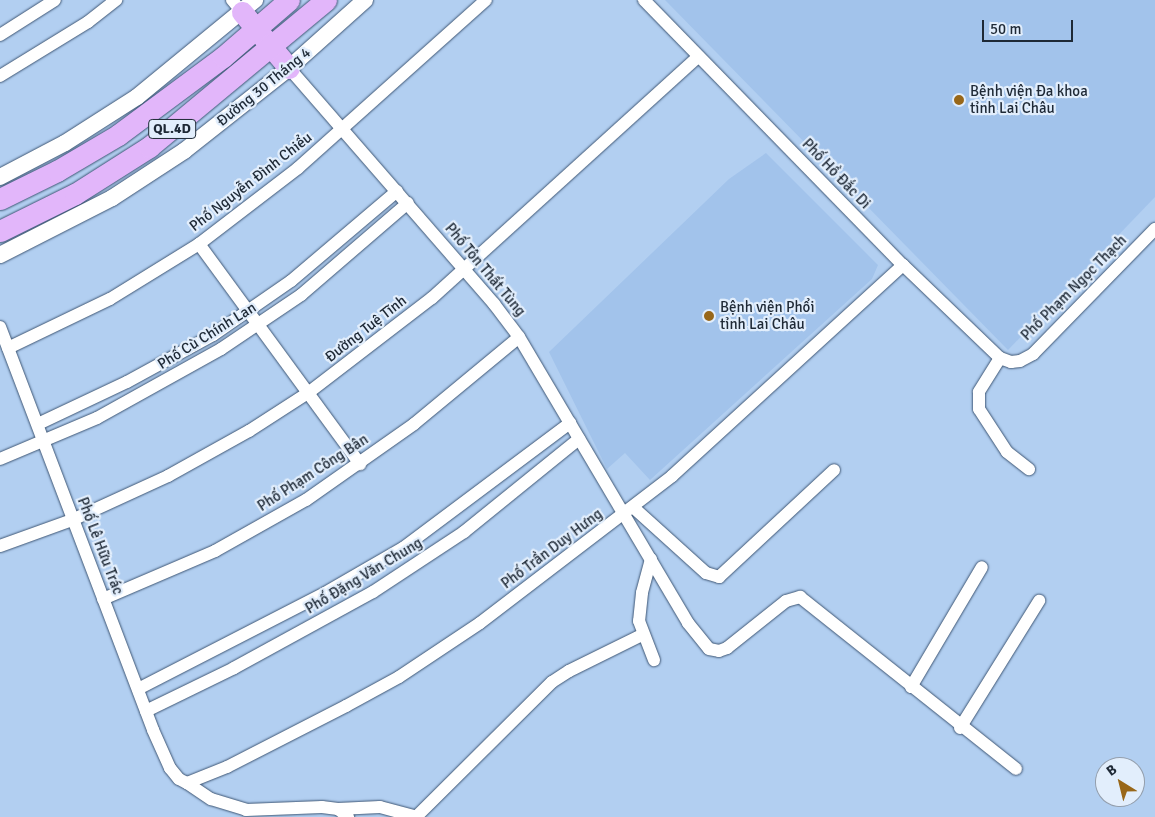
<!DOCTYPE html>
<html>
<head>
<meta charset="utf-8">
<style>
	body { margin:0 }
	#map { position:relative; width:1155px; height:817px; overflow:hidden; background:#b2cff1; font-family:Signika,sans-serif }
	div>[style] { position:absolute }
	.built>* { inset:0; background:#a2c3eb }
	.roads { filter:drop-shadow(0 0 1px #3e5674) drop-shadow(0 0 1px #3e5674) }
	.minor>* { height:12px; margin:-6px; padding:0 6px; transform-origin:6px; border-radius:6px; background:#fff }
	.tertiary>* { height:16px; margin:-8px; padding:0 8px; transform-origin:8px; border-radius:8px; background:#fff }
	.trunk>* { height:21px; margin:-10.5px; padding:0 10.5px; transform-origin:10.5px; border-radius:10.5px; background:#e2b6fa }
	.dots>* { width:14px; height:14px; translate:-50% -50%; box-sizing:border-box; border:2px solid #e2eefc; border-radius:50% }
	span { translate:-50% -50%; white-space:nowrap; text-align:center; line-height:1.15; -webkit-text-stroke:4.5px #e2eefc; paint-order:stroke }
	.shield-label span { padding:1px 4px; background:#e2eefc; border:1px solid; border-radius:4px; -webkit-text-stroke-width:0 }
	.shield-label { font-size:14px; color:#1e2936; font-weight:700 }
	.street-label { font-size:15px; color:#1e2936 }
	.poi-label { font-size:15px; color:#1e2936 }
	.left { translate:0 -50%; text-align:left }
	.north { position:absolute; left:1095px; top:757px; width:50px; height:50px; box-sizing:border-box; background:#e2eefc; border:1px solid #949fad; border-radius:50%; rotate:324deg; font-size:14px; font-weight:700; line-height:20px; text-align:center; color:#1e2936 }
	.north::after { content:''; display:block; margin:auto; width:18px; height:22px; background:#986719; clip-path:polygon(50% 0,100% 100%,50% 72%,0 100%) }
	.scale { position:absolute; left:982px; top:20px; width:91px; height:22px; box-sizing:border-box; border:2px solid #1e2936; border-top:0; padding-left:6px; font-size:15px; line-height:18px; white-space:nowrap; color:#1e2936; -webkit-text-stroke:4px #e2eefc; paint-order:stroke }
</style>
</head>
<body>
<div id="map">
	<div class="built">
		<i style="clip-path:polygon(665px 0,1155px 0,1155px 197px,1008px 350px)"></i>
		<i style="clip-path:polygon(766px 153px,878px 265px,872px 279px,650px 480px,625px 453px,607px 469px,549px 352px,729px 179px)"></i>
	</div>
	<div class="roads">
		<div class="minor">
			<i style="left:232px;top:0;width:16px;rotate:50deg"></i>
			<i style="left:644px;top:0;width:371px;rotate:45.7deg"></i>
			<i style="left:903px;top:265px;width:134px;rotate:43.8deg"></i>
			<i style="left:1000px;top:358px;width:12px;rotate:20deg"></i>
			<i style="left:1011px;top:362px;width:9px;rotate:-6deg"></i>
			<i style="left:1020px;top:361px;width:15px;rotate:-28deg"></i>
			<i style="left:1033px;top:354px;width:175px;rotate:-45.7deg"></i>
			<i style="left:0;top:35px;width:65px;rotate:-32.5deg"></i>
			<i style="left:289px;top:68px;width:313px;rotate:49deg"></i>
			<i style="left:494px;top:304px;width:41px;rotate:52.9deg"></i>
			<i style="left:519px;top:337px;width:332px;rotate:59.4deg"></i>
			<i style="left:688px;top:623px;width:33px;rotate:51deg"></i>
			<i style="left:709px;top:649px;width:10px;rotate:11deg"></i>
			<i style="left:719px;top:651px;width:9px;rotate:-21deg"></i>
			<i style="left:727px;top:648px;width:75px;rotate:-38.5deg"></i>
			<i style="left:786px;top:601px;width:15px;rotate:-16deg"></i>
			<i style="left:800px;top:597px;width:276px;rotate:38.5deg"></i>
			<i style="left:0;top:76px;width:103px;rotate:-31.5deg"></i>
			<i style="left:88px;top:22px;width:36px;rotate:-38deg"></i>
			<i style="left:199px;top:244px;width:273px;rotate:53.8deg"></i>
			<i style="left:0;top:327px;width:431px;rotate:69.2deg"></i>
			<i style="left:153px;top:730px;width:42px;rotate:65.9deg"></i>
			<i style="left:170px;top:768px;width:14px;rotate:51deg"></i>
			<i style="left:179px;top:779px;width:9px;rotate:27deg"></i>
			<i style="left:187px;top:783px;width:43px;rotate:-21.8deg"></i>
			<i style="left:227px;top:767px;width:134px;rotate:-27.1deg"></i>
			<i style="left:346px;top:706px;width:60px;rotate:-28.7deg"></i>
			<i style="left:399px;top:677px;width:97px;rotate:-33.7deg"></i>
			<i style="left:480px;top:623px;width:242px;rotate:-37.4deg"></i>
			<i style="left:672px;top:476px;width:313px;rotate:-42.4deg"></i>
			<i style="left:8px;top:348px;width:113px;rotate:-25.7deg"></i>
			<i style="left:110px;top:299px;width:105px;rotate:-31.7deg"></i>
			<i style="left:199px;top:244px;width:125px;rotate:-37.5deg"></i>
			<i style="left:298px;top:168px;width:252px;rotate:-41.8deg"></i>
			<i style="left:1000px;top:358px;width:40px;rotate:122deg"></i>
			<i style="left:979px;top:392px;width:17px;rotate:90deg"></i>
			<i style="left:979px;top:409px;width:51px;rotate:56.9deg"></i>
			<i style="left:1007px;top:452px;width:28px;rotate:38deg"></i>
			<i style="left:38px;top:424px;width:98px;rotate:-25.3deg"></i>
			<i style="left:127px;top:382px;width:98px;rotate:-28.7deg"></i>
			<i style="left:213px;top:335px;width:95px;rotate:-34.7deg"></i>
			<i style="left:291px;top:281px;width:139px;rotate:-40.3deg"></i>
			<i style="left:0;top:459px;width:105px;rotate:-22.9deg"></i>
			<i style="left:97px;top:418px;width:142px;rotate:-29.1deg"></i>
			<i style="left:221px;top:349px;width:97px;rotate:-34deg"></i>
			<i style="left:301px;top:295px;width:141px;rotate:-40.7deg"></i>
			<i style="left:634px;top:508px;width:97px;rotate:42.1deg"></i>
			<i style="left:706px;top:573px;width:14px;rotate:17deg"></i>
			<i style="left:719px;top:577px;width:157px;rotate:-42.9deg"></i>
			<i style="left:0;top:546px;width:77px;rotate:-19.9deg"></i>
			<i style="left:72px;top:520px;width:106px;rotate:-24.6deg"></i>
			<i style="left:168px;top:476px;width:93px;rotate:-29.1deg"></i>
			<i style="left:249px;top:431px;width:70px;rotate:-32.8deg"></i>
			<i style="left:308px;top:393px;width:156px;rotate:-37.5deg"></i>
			<i style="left:432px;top:298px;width:359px;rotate:-42.2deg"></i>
			<i style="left:651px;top:559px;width:35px;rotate:105deg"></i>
			<i style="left:642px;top:593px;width:28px;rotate:96deg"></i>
			<i style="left:639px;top:621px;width:42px;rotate:69deg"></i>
			<i style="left:103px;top:599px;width:122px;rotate:-23.2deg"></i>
			<i style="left:215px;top:551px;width:104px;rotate:-29.3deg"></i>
			<i style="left:306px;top:500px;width:132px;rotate:-35.1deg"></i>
			<i style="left:414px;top:424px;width:136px;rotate:-39.6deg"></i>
			<i style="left:911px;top:687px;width:139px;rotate:-59.4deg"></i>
			<i style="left:138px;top:689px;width:210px;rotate:-27.2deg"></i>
			<i style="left:325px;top:593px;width:90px;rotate:-30deg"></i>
			<i style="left:403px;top:548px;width:209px;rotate:-36.8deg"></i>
			<i style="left:146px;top:711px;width:98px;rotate:-26deg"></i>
			<i style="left:234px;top:668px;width:158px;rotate:-28.7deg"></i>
			<i style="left:373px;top:592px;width:109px;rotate:-33.4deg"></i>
			<i style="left:464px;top:532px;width:148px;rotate:-39deg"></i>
			<i style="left:960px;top:728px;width:150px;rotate:-58.1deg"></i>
			<i style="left:187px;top:783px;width:29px;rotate:34deg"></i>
			<i style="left:211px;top:799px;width:37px;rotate:17deg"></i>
			<i style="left:246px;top:810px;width:76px;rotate:-2.3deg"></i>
			<i style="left:322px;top:807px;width:16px;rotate:7deg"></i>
			<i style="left:338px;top:809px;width:13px;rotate:39deg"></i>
			<i style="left:338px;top:809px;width:42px;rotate:-2.7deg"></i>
			<i style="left:380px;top:807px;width:38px;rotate:15deg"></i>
			<i style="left:417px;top:816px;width:190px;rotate:-44.8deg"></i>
			<i style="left:552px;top:682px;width:20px;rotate:-33deg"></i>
			<i style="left:569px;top:671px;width:81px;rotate:-26.3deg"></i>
		</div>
		<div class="tertiary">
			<i style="left:0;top:177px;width:73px;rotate:-27.6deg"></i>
			<i style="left:65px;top:143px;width:85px;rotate:-32.6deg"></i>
			<i style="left:137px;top:97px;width:153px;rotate:-39.4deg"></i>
			<i style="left:0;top:255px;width:126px;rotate:-27deg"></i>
			<i style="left:112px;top:198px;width:86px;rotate:-33.1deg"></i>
			<i style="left:184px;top:151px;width:134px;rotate:-38.3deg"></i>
			<i style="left:289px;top:68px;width:102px;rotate:-41.8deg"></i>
		</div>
		<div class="trunk">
			<i style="left:242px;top:12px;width:73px;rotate:50deg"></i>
			<i style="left:0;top:199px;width:64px;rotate:-26.2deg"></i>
			<i style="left:57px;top:171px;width:71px;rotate:-30.5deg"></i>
			<i style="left:118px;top:135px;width:131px;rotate:-36.6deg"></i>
			<i style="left:223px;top:57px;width:87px;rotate:-40.8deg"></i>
			<i style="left:0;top:231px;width:84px;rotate:-26.3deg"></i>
			<i style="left:75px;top:194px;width:88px;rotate:-32.4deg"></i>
			<i style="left:149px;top:147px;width:230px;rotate:-39.7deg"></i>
		</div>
	</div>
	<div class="dots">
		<i style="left:959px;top:100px;background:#986719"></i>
		<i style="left:709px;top:316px;background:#986719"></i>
	</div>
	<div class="shield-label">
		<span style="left:172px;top:129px">QL.4D</span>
	</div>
	<div class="street-label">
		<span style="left:264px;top:87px;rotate:-39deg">Đường 30 Tháng 4</span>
		<span style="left:836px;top:174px;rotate:46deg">Phố Hồ Đắc Di</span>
		<span style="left:251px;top:182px;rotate:-38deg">Phố Nguyễn Đình Chiểu</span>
		<span style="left:485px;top:270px;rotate:50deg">Phố Tôn Thất Tùng</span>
		<span style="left:1074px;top:288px;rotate:-45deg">Phố Phạm Ngọc Thạch</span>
		<span style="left:366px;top:329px;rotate:-38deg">Đường Tuệ Tĩnh</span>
		<span style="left:207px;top:336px;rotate:-32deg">Phố Cù Chính Lan</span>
		<span style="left:313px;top:473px;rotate:-33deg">Phố Phạm Công Bân</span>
		<span style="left:100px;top:546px;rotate:69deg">Phố Lê Hữu Trác</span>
		<span style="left:552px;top:549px;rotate:-37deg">Phố Trần Duy Hưng</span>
		<span style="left:364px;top:576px;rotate:-31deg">Phố Đặng Văn Chung</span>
	</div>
	<div class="poi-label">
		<span class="left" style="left:970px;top:100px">Bệnh viện Đa khoa<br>tỉnh Lai Châu</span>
		<span class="left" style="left:720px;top:316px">Bệnh viện Phổi<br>tỉnh Lai Châu</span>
	</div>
	<div class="north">B</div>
	<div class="scale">50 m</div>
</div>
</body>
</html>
